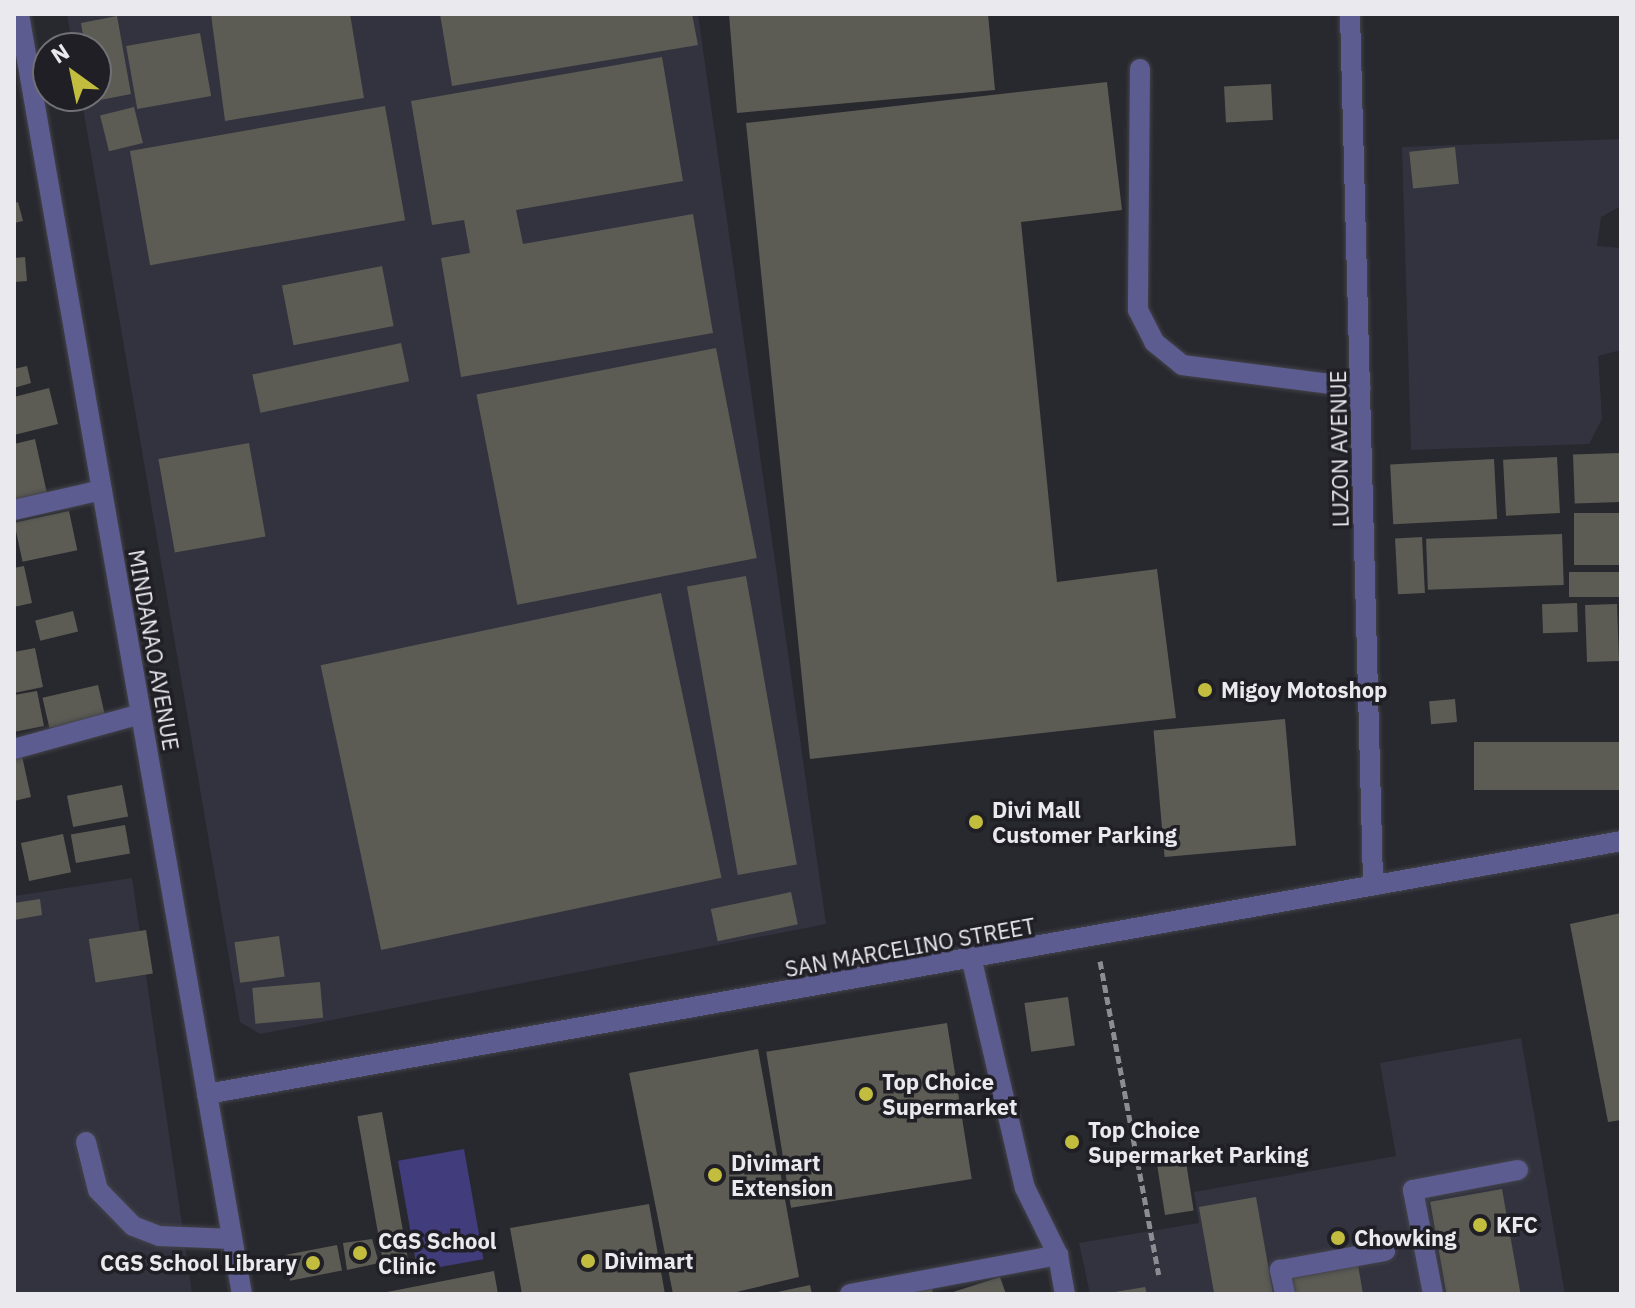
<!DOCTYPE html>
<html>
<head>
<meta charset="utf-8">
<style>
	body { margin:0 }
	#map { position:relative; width:1635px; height:1308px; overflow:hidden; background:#28282f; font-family:"IBM Plex Sans",sans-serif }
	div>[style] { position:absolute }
	.built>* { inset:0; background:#32333f }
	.green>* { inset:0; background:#413c7c; transform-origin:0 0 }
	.building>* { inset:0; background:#5c5c54; transform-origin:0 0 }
	.path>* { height:5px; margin-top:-2.5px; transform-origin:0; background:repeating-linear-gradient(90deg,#8c8c92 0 8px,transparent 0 12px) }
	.roads { filter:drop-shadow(0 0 2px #43434a) drop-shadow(0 0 2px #43434a) }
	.minor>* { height:20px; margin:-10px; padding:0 10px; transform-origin:10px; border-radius:10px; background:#5d5c90 }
	.dots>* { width:22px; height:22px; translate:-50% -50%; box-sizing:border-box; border:4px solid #1f1f25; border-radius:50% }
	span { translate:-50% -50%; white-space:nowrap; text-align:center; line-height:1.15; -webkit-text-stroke:7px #1f1f25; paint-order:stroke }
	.street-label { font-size:22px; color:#e9e9ee }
	.poi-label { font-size:22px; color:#e9e9ee; font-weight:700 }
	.left { translate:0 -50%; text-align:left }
	.right { translate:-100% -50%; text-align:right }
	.frame { position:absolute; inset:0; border:16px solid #e9e9ee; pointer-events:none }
	.north { position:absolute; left:32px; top:32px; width:80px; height:80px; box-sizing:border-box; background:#1f1f25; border:2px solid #707075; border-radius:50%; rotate:327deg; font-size:22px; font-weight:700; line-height:32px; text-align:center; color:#e9e9ee }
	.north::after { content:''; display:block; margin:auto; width:28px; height:36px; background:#c2bd3f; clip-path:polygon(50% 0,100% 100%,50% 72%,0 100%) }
</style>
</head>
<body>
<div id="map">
	<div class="built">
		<i style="clip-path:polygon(67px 14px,698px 14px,826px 924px,260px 1034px,240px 1022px,81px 96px,96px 96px,96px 48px,73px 48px)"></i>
		<i style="clip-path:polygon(1620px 139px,1621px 206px,1601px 217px,1597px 246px,1621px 248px,1621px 350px,1598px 356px,1602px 419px,1589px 444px,1411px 450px,1402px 147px)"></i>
		<i style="clip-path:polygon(132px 878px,192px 1294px,14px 1294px,14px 896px)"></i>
		<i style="clip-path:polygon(1521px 1038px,1565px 1294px,1090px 1294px,1079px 1243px,1199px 1223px,1194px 1192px,1396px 1156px,1380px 1063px)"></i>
	</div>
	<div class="green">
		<i style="left:464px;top:1149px;width:112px;height:67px;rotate:80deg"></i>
	</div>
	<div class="building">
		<i style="clip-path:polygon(211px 14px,350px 14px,364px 98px,225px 121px)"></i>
		<i style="clip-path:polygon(440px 14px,692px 14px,698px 45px,452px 86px)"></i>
		<i style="clip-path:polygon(729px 14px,988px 14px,995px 90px,737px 113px)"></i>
		<i style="clip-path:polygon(117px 16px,131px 94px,95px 101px,96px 48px,85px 48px,81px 23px)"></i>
		<i style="left:200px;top:33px;width:64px;height:75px;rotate:80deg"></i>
		<i style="clip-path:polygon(662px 57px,683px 181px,516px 210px,523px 244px,693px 214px,713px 333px,461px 377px,441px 258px,470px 253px,464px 220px,432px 225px,411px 101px)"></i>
		<i style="clip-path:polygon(1107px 82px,1122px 210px,1021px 222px,1057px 582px,1157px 569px,1176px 718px,810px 759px,746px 123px)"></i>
		<i style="left:1271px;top:84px;width:36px;height:47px;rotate:87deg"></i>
		<i style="left:385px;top:106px;width:116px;height:259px;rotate:80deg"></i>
		<i style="left:134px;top:107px;width:37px;height:35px;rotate:76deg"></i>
		<i style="left:1455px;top:147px;width:37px;height:46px;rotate:84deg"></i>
		<i style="clip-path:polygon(18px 202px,23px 221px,14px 223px,14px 203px)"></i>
		<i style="clip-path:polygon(25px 257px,27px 281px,14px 282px,14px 258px)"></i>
		<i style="left:382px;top:266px;width:61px;height:102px;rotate:79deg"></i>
		<i style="left:401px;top:343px;width:39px;height:152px;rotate:78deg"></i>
		<i style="left:716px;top:348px;width:214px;height:244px;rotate:79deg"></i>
		<i style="clip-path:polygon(27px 366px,31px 383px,14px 388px,14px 369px)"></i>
		<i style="clip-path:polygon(49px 388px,58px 424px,14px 435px,14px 397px)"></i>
		<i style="clip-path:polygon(35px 439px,48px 498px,14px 507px,14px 444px)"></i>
		<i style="left:249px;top:443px;width:95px;height:92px;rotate:80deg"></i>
		<i style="left:1619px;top:453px;width:49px;height:46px;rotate:88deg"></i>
		<i style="left:1557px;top:457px;width:56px;height:54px;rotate:87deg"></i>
		<i style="left:1494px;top:459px;width:60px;height:104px;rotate:87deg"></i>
		<i style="left:69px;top:511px;width:40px;height:56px;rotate:78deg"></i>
		<i style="left:1574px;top:513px;width:47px;height:52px"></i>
		<i style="left:1562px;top:534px;width:51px;height:136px;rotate:88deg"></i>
		<i style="left:1422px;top:537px;width:56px;height:27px;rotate:87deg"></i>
		<i style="clip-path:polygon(24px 566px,32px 603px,14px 607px,14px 568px)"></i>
		<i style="left:1621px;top:572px;width:25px;height:52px;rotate:90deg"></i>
		<i style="left:746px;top:576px;width:293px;height:60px;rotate:80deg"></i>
		<i style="left:661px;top:593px;width:291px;height:348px;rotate:78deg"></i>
		<i style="left:1577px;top:603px;width:29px;height:35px;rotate:88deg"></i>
		<i style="left:1617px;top:604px;width:57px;height:32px;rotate:88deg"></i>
		<i style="left:73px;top:611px;width:21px;height:39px;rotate:76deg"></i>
		<i style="clip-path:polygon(35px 648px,43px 687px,14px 693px,14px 652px)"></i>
		<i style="left:98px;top:685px;width:31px;height:57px;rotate:77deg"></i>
		<i style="clip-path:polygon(37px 691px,44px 726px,14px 732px,14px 695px)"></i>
		<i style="left:1455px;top:699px;width:23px;height:26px;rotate:85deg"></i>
		<i style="left:1285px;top:719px;width:127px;height:132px;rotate:85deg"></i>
		<i style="left:1621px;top:742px;width:48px;height:147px;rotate:90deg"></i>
		<i style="clip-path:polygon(22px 756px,31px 797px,14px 801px,14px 758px)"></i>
		<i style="left:122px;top:785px;width:32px;height:56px;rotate:79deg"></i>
		<i style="left:125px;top:825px;width:29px;height:55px;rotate:80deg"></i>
		<i style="left:63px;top:834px;width:39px;height:43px;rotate:78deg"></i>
		<i style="left:791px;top:892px;width:33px;height:82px;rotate:78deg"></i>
		<i style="clip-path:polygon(40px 899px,42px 915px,14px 920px,14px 903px)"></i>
		<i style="clip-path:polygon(1621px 913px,1621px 1120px,1608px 1122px,1570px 924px)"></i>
		<i style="left:146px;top:930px;width:44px;height:58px;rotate:81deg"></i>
		<i style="left:279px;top:936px;width:41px;height:45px;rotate:82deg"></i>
		<i style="left:320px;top:982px;width:36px;height:68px;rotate:85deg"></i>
		<i style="left:1068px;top:997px;width:49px;height:44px;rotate:82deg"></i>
		<i style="left:947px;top:1023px;width:158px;height:183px;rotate:81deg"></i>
		<i style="clip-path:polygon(758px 1049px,799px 1277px,728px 1294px,673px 1294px,629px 1073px)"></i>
		<i style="left:382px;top:1112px;width:148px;height:25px;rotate:80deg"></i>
		<i style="left:1186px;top:1162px;width:49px;height:29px;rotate:81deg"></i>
		<i style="left:1502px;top:1189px;width:107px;height:73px;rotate:80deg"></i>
		<i style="left:1256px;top:1197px;width:98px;height:58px;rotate:80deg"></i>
		<i style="clip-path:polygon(649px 1204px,665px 1294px,522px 1294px,510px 1228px)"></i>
		<i style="clip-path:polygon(372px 1239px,379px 1263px,347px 1270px,343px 1243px)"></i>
		<i style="left:337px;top:1245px;width:26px;height:53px;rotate:79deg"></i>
		<i style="clip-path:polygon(1358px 1265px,1363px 1294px,1294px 1294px,1291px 1276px)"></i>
		<i style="clip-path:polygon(494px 1271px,498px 1294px,383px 1294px,382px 1293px)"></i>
		<i style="clip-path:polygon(1000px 1277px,1006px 1294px,950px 1294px,950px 1293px)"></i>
		<i style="clip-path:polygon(810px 1285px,812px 1294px,773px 1294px,773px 1293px)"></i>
		<i style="clip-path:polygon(1145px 1287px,1147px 1294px,1115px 1294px,1115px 1292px)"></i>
		<i style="clip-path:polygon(932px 1288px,933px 1294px,907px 1294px,907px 1292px)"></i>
	</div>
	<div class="path">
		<i style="left:1100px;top:961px;width:319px;rotate:79.4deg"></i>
	</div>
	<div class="roads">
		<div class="minor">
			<i style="left:19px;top:14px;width:1299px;rotate:80.12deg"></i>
			<i style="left:1350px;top:14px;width:869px;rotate:88.48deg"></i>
			<i style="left:1140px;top:69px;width:241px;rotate:90.5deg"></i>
			<i style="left:1138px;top:310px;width:36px;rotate:63deg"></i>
			<i style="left:1154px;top:342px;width:36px;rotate:39deg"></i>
			<i style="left:1182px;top:365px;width:180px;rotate:7.3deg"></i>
			<i style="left:14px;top:510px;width:90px;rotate:-12.8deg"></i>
			<i style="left:14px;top:749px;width:132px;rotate:-15.4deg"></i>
			<i style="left:972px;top:961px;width:233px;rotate:76.9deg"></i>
			<i style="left:1025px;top:1188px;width:75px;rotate:63.8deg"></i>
			<i style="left:1058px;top:1255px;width:40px;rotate:80deg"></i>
			<i style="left:207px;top:1094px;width:1436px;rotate:-10.14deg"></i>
			<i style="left:86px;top:1142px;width:49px;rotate:76deg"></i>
			<i style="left:98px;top:1190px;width:50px;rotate:45.8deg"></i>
			<i style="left:133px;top:1226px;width:28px;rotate:21deg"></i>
			<i style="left:159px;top:1236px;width:73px;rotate:2.4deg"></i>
			<i style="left:850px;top:1294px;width:212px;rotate:-10.6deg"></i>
			<i style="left:1285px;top:1294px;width:25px;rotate:-102deg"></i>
			<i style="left:1280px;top:1270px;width:107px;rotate:-10.3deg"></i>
			<i style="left:1433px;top:1294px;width:106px;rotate:-100.9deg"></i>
			<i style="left:1413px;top:1190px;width:107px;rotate:-10.8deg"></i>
		</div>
	</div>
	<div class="dots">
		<i style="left:1205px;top:690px;background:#c2bd3f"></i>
		<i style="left:976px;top:822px;background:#c2bd3f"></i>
		<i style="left:866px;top:1094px;background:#c2bd3f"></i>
		<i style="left:1072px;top:1142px;background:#c2bd3f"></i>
		<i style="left:715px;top:1175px;background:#c2bd3f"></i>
		<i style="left:1480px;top:1225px;background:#c2bd3f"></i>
		<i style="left:1338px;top:1238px;background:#c2bd3f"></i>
		<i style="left:360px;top:1253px;background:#c2bd3f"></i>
		<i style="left:588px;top:1261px;background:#c2bd3f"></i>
		<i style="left:313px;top:1263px;background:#c2bd3f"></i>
	</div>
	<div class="street-label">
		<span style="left:1339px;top:449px;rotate:-91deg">LUZON AVENUE</span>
		<span style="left:154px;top:650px;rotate:80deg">MINDANAO AVENUE</span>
		<span style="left:910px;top:947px;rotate:-10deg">SAN MARCELINO STREET</span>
	</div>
	<div class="poi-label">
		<span class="left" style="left:1221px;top:690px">Migoy Motoshop</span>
		<span class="left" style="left:992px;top:822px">Divi Mall<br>Customer Parking</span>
		<span class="left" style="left:882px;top:1094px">Top Choice<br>Supermarket</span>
		<span class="left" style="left:1088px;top:1142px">Top Choice<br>Supermarket Parking</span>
		<span class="left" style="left:731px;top:1175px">Divimart<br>Extension</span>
		<span class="left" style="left:1496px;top:1225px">KFC</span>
		<span class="left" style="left:1354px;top:1238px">Chowking</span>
		<span class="left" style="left:378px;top:1253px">CGS School<br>Clinic</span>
		<span class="left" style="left:604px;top:1261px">Divimart</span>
		<span class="right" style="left:297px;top:1263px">CGS School Library</span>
	</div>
	<div class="frame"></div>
	<div class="north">N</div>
</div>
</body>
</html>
